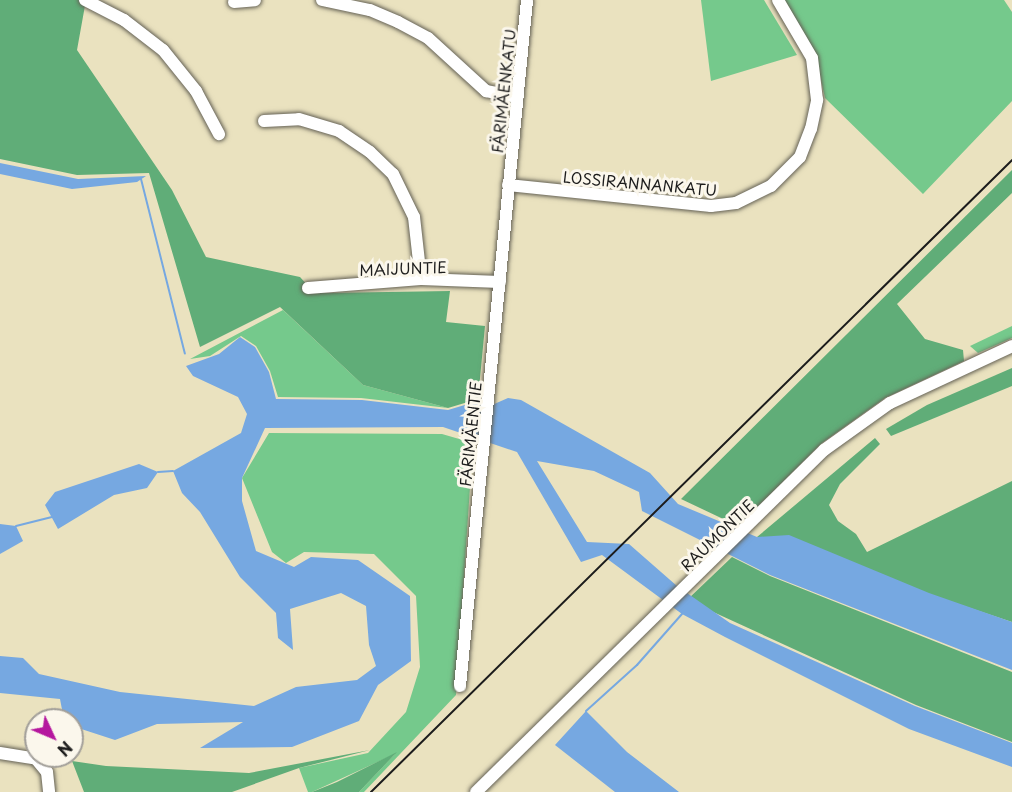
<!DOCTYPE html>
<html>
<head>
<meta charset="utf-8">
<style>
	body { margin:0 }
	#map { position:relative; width:1012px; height:792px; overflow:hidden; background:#eae2bf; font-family:"Playpen Sans",sans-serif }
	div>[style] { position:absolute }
	.green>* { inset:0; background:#75c98c }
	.forest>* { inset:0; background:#60ad78 }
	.water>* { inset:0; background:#76a8e1 }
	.stream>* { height:2px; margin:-1px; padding:0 1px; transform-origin:1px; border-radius:1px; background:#76a8e1 }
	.roads { filter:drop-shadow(0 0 2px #646155) drop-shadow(0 0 2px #646155) }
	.minor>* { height:12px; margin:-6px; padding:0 6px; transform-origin:6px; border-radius:6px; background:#fff }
	.rail>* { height:2px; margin:-1px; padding:0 1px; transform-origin:1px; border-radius:1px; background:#1c1c1c }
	span { translate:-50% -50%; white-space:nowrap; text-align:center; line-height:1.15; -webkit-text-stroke:6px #fbf7ec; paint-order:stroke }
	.street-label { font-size:15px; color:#1c1c1c }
	.north { position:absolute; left:24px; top:708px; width:60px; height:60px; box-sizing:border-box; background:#fbf7ec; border:2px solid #a29f99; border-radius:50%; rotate:134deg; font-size:16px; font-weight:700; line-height:24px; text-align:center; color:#1c1c1c }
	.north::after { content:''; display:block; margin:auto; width:21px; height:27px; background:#b5179e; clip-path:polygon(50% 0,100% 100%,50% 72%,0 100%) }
</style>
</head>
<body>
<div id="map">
	<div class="green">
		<i style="clip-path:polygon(701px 0,764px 0,797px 55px,711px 81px)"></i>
		<i style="clip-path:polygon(781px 0,1004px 0,1012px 12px,1012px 101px,923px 194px,825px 98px,817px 62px)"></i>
		<i style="clip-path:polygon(283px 310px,363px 385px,448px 408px,361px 398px,278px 397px,270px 371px,256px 346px,241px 336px,210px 356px,190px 359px)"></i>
		<i style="clip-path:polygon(1012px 326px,1012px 338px,978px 353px,970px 346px)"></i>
		<i style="clip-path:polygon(269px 433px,442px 434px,473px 443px,456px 695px,364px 792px,359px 792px,395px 754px,312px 792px,308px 792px,299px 768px,368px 753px,406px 712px,420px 667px,416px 596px,374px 554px,304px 552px,286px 563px,272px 552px,242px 478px)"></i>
	</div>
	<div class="forest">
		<i style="clip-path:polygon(0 0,86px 0,77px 50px,172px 190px,206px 257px,300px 277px,311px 289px,325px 293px,450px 291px,446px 322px,485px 326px,478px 399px,448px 408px,363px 385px,280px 307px,200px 347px,149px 173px,77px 175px,0 159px)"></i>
		<i style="clip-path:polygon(1012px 170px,1012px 193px,897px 304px,925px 339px,963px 350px,964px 361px,885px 398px,822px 443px,738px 526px,681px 499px)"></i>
		<i style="clip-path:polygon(1012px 368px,1012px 386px,891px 436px,886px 429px,927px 405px)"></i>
		<i style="clip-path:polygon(875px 438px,880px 444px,840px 484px,829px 505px,838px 521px,856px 534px,867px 552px,1012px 481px,1012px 622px,757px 537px)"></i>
		<i style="clip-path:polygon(732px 557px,770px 576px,1012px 672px,1012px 742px,916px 705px,687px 600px)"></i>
		<i style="clip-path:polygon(370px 750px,299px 768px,232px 792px,84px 792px,72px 761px,106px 766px,249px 773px)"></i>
		<i style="clip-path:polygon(397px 752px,359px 792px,312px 792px,337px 782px)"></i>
	</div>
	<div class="water">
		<i style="clip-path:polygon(0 163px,78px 179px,146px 176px,137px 182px,72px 189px,0 174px)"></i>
		<i style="clip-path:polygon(240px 337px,255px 347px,269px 372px,276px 399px,362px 400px,448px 410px,478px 401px,492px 405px,508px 398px,521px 400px,650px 473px,678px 504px,757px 537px,789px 535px,929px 593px,1012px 622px,1012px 670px,770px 575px,642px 511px,639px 492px,594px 471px,537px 461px,587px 542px,629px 544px,677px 586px,730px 623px,915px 706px,1012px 743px,1012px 767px,909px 729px,725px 637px,682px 614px,602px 555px,581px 562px,517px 452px,443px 427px,265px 428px,242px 478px,242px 501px,256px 551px,294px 567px,311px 557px,358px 560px,410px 596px,411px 661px,378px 685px,359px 721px,292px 747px,200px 748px,243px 722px,157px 724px,115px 740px,72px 726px,72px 720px,64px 720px,60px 699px,0 693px,0 656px,23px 658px,39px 674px,120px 692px,254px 706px,296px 687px,357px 680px,376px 666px,369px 645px,366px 606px,341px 593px,290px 609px,293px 650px,278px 638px,276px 613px,240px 577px,200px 512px,182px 493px,173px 471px,241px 433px,247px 414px,238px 397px,193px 376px,186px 366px,219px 354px)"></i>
		<i style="clip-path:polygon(139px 464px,158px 472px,147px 488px,114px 495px,58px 529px,45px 505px,55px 492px)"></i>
		<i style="clip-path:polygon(0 524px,16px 526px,23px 541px,0 554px)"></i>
		<i style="clip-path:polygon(586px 711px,627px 752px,679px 792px,615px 792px,555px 745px)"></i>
	</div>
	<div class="stream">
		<i style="left:141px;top:179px;width:180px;rotate:75.9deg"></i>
		<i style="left:158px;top:472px;width:15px;rotate:-4deg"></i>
		<i style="left:16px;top:526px;width:37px;rotate:-14deg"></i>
		<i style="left:586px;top:711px;width:69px;rotate:-42deg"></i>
		<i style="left:637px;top:665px;width:68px;rotate:-48.6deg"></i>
	</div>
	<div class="roads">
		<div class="minor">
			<i style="left:85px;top:0;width:44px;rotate:27.1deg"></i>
			<i style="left:124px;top:20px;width:49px;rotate:37.6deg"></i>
			<i style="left:163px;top:50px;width:53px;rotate:51.2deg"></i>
			<i style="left:196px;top:91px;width:49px;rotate:61.9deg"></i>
			<i style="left:322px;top:0;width:49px;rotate:11.8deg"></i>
			<i style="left:370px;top:10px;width:30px;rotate:23deg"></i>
			<i style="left:398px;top:22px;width:34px;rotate:28deg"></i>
			<i style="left:428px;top:38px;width:79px;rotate:42.4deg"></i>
			<i style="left:486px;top:91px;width:32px;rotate:11deg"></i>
			<i style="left:234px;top:2px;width:21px;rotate:-5deg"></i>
			<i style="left:264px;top:121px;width:35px;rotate:-3deg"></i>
			<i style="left:299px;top:119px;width:42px;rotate:16.7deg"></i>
			<i style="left:339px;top:131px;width:37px;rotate:34deg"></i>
			<i style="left:370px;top:152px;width:32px;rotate:44deg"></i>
			<i style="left:393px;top:174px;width:48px;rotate:64deg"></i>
			<i style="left:414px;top:217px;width:62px;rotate:83.6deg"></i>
			<i style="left:508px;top:185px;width:204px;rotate:5.9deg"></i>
			<i style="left:711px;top:206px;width:25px;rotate:-7deg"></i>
			<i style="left:736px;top:203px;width:39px;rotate:-26deg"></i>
			<i style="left:771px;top:186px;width:41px;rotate:-45deg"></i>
			<i style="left:800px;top:157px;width:30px;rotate:-69deg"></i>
			<i style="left:811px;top:129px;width:30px;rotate:-78deg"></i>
			<i style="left:817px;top:100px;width:42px;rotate:-96.8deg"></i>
			<i style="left:812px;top:58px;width:67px;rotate:-120.4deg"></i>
			<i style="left:308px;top:288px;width:113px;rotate:-4.6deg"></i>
			<i style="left:421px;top:279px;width:79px;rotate:2.2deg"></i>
			<i style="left:460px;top:686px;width:689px;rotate:-84.42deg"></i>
			<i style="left:0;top:753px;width:36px;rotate:9deg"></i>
			<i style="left:36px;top:759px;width:17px;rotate:50deg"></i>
			<i style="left:47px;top:772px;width:20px;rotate:84deg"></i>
			<i style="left:476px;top:792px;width:488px;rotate:-44.5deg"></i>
			<i style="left:824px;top:450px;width:81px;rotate:-35.5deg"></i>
			<i style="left:890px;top:403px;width:135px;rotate:-25deg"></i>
		</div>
	</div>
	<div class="rail">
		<i style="left:371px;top:792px;width:900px;rotate:-44.59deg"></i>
	</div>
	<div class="street-label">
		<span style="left:503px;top:91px;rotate:-84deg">FÄRIMÄENKATU</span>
		<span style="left:640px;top:183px;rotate:5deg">LOSSIRANNANKATU</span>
		<span style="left:403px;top:268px;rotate:-2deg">MAIJUNTIE</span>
		<span style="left:470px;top:434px;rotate:-84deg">FÄRIMÄENTIE</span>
		<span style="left:717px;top:535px;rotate:-44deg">RAUMONTIE</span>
	</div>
	<div class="north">N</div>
</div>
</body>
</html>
